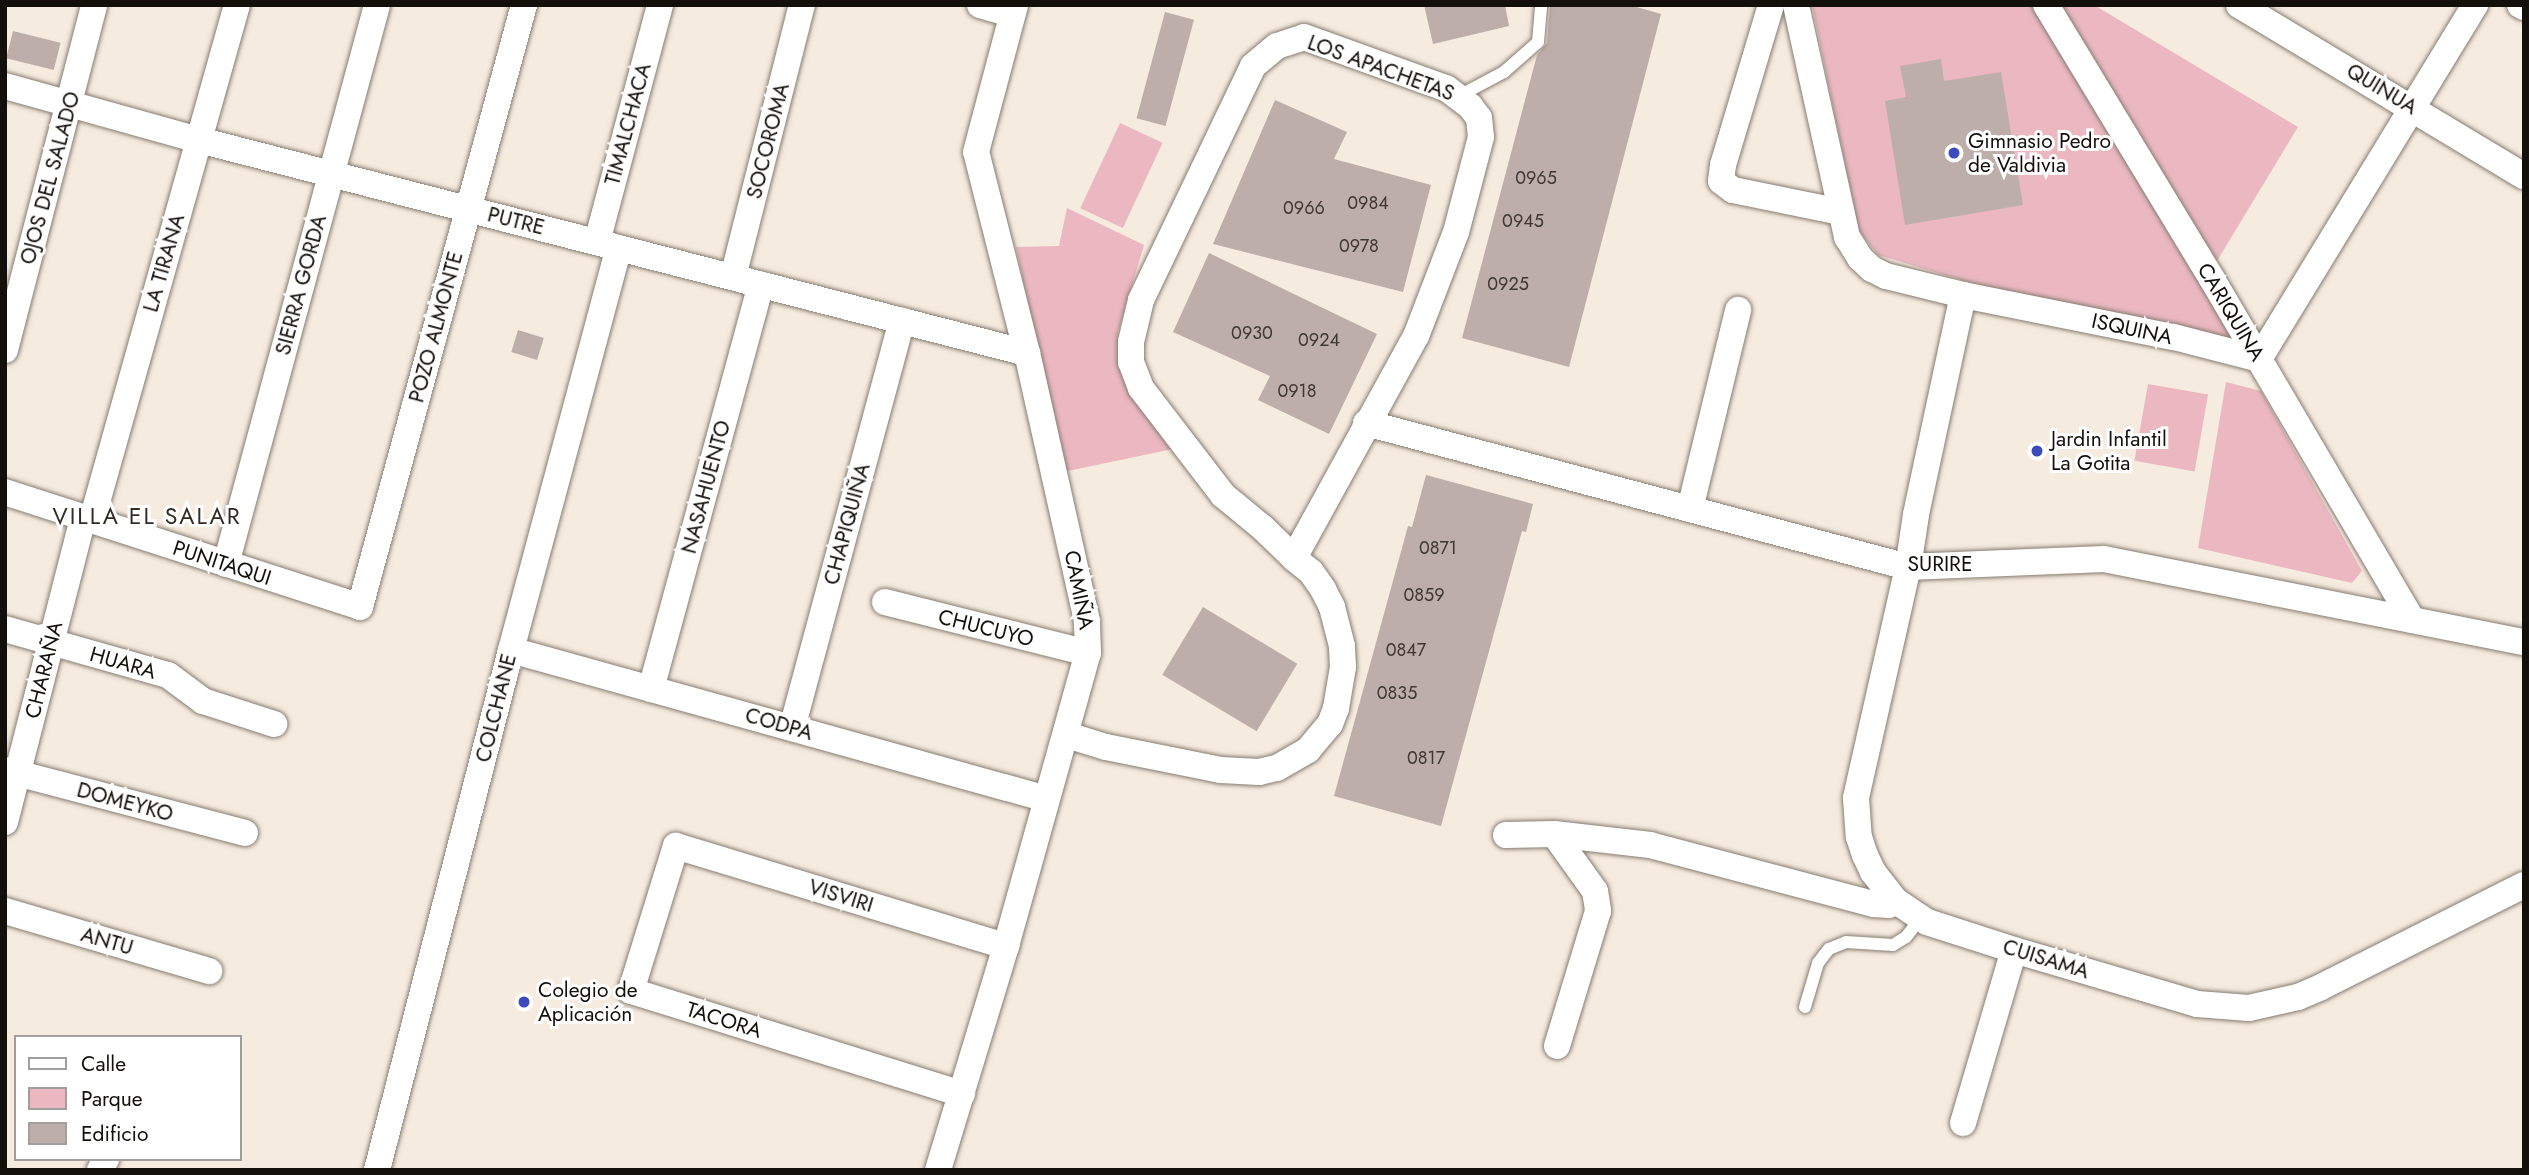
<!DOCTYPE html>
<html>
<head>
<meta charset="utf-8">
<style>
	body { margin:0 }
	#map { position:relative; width:2529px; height:1175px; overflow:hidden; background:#f6ebdf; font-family:Jost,sans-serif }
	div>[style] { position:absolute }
	.green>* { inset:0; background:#ebb8c2; transform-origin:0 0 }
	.building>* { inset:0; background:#beaea9; transform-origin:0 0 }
	.roads { filter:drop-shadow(0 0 2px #867c71) drop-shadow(0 0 2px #867c71) }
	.lane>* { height:12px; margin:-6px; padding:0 6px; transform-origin:6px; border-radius:6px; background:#fff }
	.street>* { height:26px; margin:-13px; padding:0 13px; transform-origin:13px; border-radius:13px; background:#fff }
	.dots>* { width:19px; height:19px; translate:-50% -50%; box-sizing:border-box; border:4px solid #fff; border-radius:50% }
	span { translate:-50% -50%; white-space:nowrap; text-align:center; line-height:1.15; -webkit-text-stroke:6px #fff; paint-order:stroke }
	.number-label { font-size:18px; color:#3e3732 }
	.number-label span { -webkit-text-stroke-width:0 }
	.street-label { font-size:21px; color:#130f0b }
	.poi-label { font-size:21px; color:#130f0b }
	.left { translate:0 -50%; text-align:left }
	.neighbourhood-label { font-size:23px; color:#342b22; letter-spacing:2px }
	.frame { position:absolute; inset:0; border:7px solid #130f0b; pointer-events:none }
	.legend { position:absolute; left:14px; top:1035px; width:228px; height:126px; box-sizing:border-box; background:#fff; border:2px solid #a19f9d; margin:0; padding:9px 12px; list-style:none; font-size:21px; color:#130f0b }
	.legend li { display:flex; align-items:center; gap:14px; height:35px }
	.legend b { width:35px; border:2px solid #a19f9d }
</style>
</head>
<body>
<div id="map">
	<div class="green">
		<i style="clip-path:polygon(1812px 5px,2094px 5px,2298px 127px,2214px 266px,2235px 342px,1968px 282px,1878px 255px,1859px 231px)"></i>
		<i style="left:1120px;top:123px;width:47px;height:94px;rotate:25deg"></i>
		<i style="clip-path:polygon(1067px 208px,1144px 245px,1118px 332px,1122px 368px,1173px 449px,1063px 472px,1016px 247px,1059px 246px)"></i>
		<i style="clip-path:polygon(2226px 382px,2261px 391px,2362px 571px,2352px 583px,2198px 548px)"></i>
		<i style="left:2148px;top:384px;width:61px;height:78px;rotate:10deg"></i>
	</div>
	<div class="building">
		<i style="clip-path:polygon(1424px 5px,1505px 5px,1509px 26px,1433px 44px)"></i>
		<i style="clip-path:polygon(1550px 5px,1630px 5px,1661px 14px,1569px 367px,1462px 338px,1537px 55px,1547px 43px)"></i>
		<i style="left:1165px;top:12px;width:30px;height:110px;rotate:15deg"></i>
		<i style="left:13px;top:31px;width:49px;height:28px;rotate:14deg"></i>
		<i style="clip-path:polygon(1941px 59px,1944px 81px,2001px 72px,2023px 205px,1905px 225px,1885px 101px,1906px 97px,1900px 66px)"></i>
		<i style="clip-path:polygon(1275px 100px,1347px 132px,1334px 159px,1431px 185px,1403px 292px,1213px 244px)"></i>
		<i style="clip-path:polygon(1209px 253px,1377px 334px,1329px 434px,1258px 400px,1270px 376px,1173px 332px)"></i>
		<i style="left:518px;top:330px;width:27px;height:23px;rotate:17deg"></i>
		<i style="clip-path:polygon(1426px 475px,1533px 504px,1526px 532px,1522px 531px,1441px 826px,1334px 796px,1408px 526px,1412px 527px)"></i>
		<i style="left:1203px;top:607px;width:110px;height:79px;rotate:31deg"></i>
	</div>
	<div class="roads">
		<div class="lane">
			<i style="left:1459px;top:96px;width:51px;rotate:-28.1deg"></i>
			<i style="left:1504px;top:72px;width:45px;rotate:-41.4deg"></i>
			<i style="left:1538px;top:42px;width:37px;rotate:-85deg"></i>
			<i style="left:1805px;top:1007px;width:46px;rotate:-73.5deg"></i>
			<i style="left:1818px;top:963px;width:18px;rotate:-52deg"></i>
			<i style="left:1829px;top:949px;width:18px;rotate:-22deg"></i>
			<i style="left:1846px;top:942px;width:47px;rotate:3.7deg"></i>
			<i style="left:1893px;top:945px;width:15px;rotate:-32deg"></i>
			<i style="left:1906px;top:937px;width:24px;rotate:-52deg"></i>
		</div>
		<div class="street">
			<i style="left:980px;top:5px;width:33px;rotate:16deg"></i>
			<i style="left:1771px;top:5px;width:167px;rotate:106.7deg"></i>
			<i style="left:1723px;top:165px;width:16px;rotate:97deg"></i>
			<i style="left:1721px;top:181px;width:15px;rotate:37deg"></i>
			<i style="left:1733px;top:190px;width:110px;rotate:11.5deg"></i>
			<i style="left:1796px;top:5px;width:238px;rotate:77.6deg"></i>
			<i style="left:1847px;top:237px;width:25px;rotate:58deg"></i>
			<i style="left:1860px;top:258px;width:16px;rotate:43deg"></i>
			<i style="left:1872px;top:269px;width:16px;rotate:27deg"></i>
			<i style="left:1886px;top:276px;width:79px;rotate:13.9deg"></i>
			<i style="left:1963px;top:295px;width:215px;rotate:11.3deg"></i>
			<i style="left:2174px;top:337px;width:88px;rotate:14.5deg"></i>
			<i style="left:2046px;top:5px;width:320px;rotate:58.8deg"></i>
			<i style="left:2212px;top:279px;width:395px;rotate:59.6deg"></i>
			<i style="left:2239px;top:5px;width:332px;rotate:31deg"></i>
			<i style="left:2520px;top:5px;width:4px;rotate:27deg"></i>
			<i style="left:5px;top:86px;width:201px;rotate:15.6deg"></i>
			<i style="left:199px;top:140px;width:855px;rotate:14.43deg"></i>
			<i style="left:597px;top:242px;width:245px;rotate:-75.1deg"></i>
			<i style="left:733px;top:277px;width:281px;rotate:-75.8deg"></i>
			<i style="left:1963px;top:295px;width:225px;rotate:102.1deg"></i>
			<i style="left:1916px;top:515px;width:53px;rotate:98.7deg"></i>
			<i style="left:1908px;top:567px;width:237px;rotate:102.7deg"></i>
			<i style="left:1856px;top:798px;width:39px;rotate:86deg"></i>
			<i style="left:1859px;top:837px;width:19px;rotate:72deg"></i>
			<i style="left:1865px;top:855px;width:19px;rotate:65deg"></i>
			<i style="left:1873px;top:872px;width:37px;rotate:52deg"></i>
			<i style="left:1896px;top:901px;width:37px;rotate:34deg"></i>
			<i style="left:1927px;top:922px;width:91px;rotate:17.8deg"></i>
			<i style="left:2014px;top:950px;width:191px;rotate:16.4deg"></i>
			<i style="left:2197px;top:1004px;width:52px;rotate:4.4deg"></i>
			<i style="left:2249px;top:1008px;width:50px;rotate:-12.7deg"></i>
			<i style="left:2298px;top:997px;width:25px;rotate:-23deg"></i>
			<i style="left:2321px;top:987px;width:227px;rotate:-26.7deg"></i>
			<i style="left:5px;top:350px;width:356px;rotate:-75.5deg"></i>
			<i style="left:2259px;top:359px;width:415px;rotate:-58.6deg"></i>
			<i style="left:1366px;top:423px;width:561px;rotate:14.88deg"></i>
			<i style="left:1908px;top:567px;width:196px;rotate:-2.3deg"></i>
			<i style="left:2104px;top:559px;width:428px;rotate:11.2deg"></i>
			<i style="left:5px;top:492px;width:373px;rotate:17.9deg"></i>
			<i style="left:360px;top:607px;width:624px;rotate:-74.76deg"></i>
			<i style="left:1690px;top:509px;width:205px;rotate:-76.4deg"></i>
			<i style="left:92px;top:520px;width:535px;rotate:-74.28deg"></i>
			<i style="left:226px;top:564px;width:579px;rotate:-74.88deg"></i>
			<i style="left:885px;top:602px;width:209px;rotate:14.1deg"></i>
			<i style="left:5px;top:629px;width:169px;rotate:15.8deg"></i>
			<i style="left:168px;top:675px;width:44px;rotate:36.6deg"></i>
			<i style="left:203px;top:701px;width:75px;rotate:17.9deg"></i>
			<i style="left:511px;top:650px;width:556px;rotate:15.54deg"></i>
			<i style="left:651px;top:689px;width:419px;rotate:-74.8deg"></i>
			<i style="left:792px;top:728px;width:422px;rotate:-74.9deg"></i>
			<i style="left:1067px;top:735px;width:41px;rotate:17.1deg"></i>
			<i style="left:1106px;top:747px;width:117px;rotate:11.3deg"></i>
			<i style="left:1221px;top:770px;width:38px;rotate:3deg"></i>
			<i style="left:1259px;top:772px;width:18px;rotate:-13deg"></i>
			<i style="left:1277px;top:768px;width:36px;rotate:-30deg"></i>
			<i style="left:1308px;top:750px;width:34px;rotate:-50deg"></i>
			<i style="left:1330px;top:724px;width:17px;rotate:-69deg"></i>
			<i style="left:1336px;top:708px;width:42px;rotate:-80.3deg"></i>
			<i style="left:1343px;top:667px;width:21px;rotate:-93deg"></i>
			<i style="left:1342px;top:646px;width:40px;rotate:-104.4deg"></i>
			<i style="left:1332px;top:607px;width:20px;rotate:-117deg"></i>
			<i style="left:1323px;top:589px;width:21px;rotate:-125deg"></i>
			<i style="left:1311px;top:572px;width:22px;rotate:-141deg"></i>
			<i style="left:1294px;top:558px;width:43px;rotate:-135.9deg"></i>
			<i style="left:1263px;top:528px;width:52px;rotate:-140.5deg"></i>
			<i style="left:1223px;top:495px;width:135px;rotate:-127.5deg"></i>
			<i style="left:1141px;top:388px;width:28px;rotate:-111deg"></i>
			<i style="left:1131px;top:362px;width:20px;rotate:-90deg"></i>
			<i style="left:1131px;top:342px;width:43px;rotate:-76.6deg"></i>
			<i style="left:1141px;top:300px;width:259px;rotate:-64.4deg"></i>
			<i style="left:1253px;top:66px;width:31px;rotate:-40deg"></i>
			<i style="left:1277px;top:46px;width:28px;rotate:-18deg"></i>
			<i style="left:1304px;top:37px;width:151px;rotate:19.8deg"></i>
			<i style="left:1446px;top:88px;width:30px;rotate:37deg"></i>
			<i style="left:1470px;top:106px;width:15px;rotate:53deg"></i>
			<i style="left:1479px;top:118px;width:19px;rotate:84deg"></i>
			<i style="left:1481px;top:137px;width:98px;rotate:104.7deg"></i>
			<i style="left:1456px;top:232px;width:111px;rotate:111deg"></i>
			<i style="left:1416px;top:336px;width:253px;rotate:118.8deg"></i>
			<i style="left:5px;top:770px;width:248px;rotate:14.7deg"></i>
			<i style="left:5px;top:822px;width:314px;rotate:-75.6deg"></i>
			<i style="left:1554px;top:834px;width:70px;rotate:54.3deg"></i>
			<i style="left:1595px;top:891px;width:20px;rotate:81deg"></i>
			<i style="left:1598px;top:911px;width:141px;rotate:106.9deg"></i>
			<i style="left:1506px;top:835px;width:48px;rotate:-1.2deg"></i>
			<i style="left:1554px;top:834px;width:97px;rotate:6.5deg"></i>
			<i style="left:1650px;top:845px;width:232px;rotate:14.8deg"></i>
			<i style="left:1874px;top:904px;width:15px;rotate:4deg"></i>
			<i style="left:1889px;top:905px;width:8px;rotate:-30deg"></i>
			<i style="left:5px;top:911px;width:213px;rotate:16.4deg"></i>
			<i style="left:962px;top:1094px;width:347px;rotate:-162.7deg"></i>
			<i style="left:631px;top:991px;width:152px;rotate:-72.8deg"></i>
			<i style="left:676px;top:846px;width:345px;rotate:16.9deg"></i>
			<i style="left:1963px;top:1123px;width:180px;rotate:-73.6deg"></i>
			<i style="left:100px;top:1170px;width:13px;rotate:-61deg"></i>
			<i style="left:377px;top:1170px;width:537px;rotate:-75.55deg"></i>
			<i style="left:511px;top:650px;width:416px;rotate:-75deg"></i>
			<i style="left:938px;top:1170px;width:234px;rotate:-73.1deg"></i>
			<i style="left:1006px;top:946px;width:304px;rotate:-74.4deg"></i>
			<i style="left:1088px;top:653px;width:32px;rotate:-92deg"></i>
			<i style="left:1087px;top:621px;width:275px;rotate:-102.6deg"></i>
			<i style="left:1027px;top:353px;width:207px;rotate:-104.2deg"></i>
			<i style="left:976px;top:152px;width:152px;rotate:-75.1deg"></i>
		</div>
	</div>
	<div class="dots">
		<i style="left:1954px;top:153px;background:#3c4abe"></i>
		<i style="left:2037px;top:451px;background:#3c4abe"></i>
		<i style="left:524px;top:1002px;background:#3c4abe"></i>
	</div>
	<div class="number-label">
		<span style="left:1536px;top:178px">0965</span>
		<span style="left:1368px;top:203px">0984</span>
		<span style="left:1304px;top:208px">0966</span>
		<span style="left:1523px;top:221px">0945</span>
		<span style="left:1359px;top:246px">0978</span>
		<span style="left:1508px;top:284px">0925</span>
		<span style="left:1252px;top:333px">0930</span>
		<span style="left:1319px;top:340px">0924</span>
		<span style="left:1297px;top:391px">0918</span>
		<span style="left:1438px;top:548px">0871</span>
		<span style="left:1424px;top:595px">0859</span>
		<span style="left:1406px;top:650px">0847</span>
		<span style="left:1397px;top:693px">0835</span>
		<span style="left:1426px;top:758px">0817</span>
	</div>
	<div class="street-label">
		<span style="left:1381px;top:68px;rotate:20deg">LOS APACHETAS</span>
		<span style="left:2382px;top:89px;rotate:31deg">QUINUA</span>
		<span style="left:628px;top:124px;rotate:-75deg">TIMALCHACA</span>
		<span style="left:768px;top:141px;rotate:-76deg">SOCOROMA</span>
		<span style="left:50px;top:178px;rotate:-75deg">OJOS DEL SALADO</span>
		<span style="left:516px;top:221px;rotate:14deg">PUTRE</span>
		<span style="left:164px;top:263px;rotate:-74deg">LA TIRANA</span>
		<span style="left:301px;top:285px;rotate:-75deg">SIERRA GORDA</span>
		<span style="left:2231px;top:312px;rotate:59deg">CARIQUINA</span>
		<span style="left:436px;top:327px;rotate:-75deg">POZO ALMONTE</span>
		<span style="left:2132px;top:329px;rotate:12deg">ISQUINA</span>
		<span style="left:706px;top:487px;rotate:-75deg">NASAHUENTO</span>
		<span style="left:847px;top:524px;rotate:-75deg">CHAPIQUIÑA</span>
		<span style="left:222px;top:563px;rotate:18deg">PUNITAQUI</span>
		<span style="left:1940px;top:564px">SURIRE</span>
		<span style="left:1079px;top:590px;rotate:79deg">CAMIÑA</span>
		<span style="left:986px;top:628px;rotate:14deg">CHUCUYO</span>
		<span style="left:123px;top:663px;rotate:16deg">HUARA</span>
		<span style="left:44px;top:670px;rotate:-76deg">CHARAÑA</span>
		<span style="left:496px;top:708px;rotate:-76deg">COLCHANE</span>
		<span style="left:779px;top:724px;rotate:16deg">CODPA</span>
		<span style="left:125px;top:802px;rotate:15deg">DOMEYKO</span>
		<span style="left:841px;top:896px;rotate:17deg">VISVIRI</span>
		<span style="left:107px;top:941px;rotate:16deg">ANTU</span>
		<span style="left:2046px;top:959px;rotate:17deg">CUISAMA</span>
		<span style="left:724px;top:1020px;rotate:17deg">TACORA</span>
	</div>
	<div class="poi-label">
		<span class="left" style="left:1968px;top:153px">Gimnasio Pedro<br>de Valdivia</span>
		<span class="left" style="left:2051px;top:451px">Jardin Infantil<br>La Gotita</span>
		<span class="left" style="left:538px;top:1002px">Colegio de<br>Aplicación</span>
	</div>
	<div class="neighbourhood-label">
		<span style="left:147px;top:516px">VILLA EL SALAR</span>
	</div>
	<div class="frame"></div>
	<ul class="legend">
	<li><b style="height:9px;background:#fff"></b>Calle</li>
	<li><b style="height:19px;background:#ebb8c2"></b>Parque</li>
	<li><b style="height:19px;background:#beaea9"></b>Edificio</li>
	</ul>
</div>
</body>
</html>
